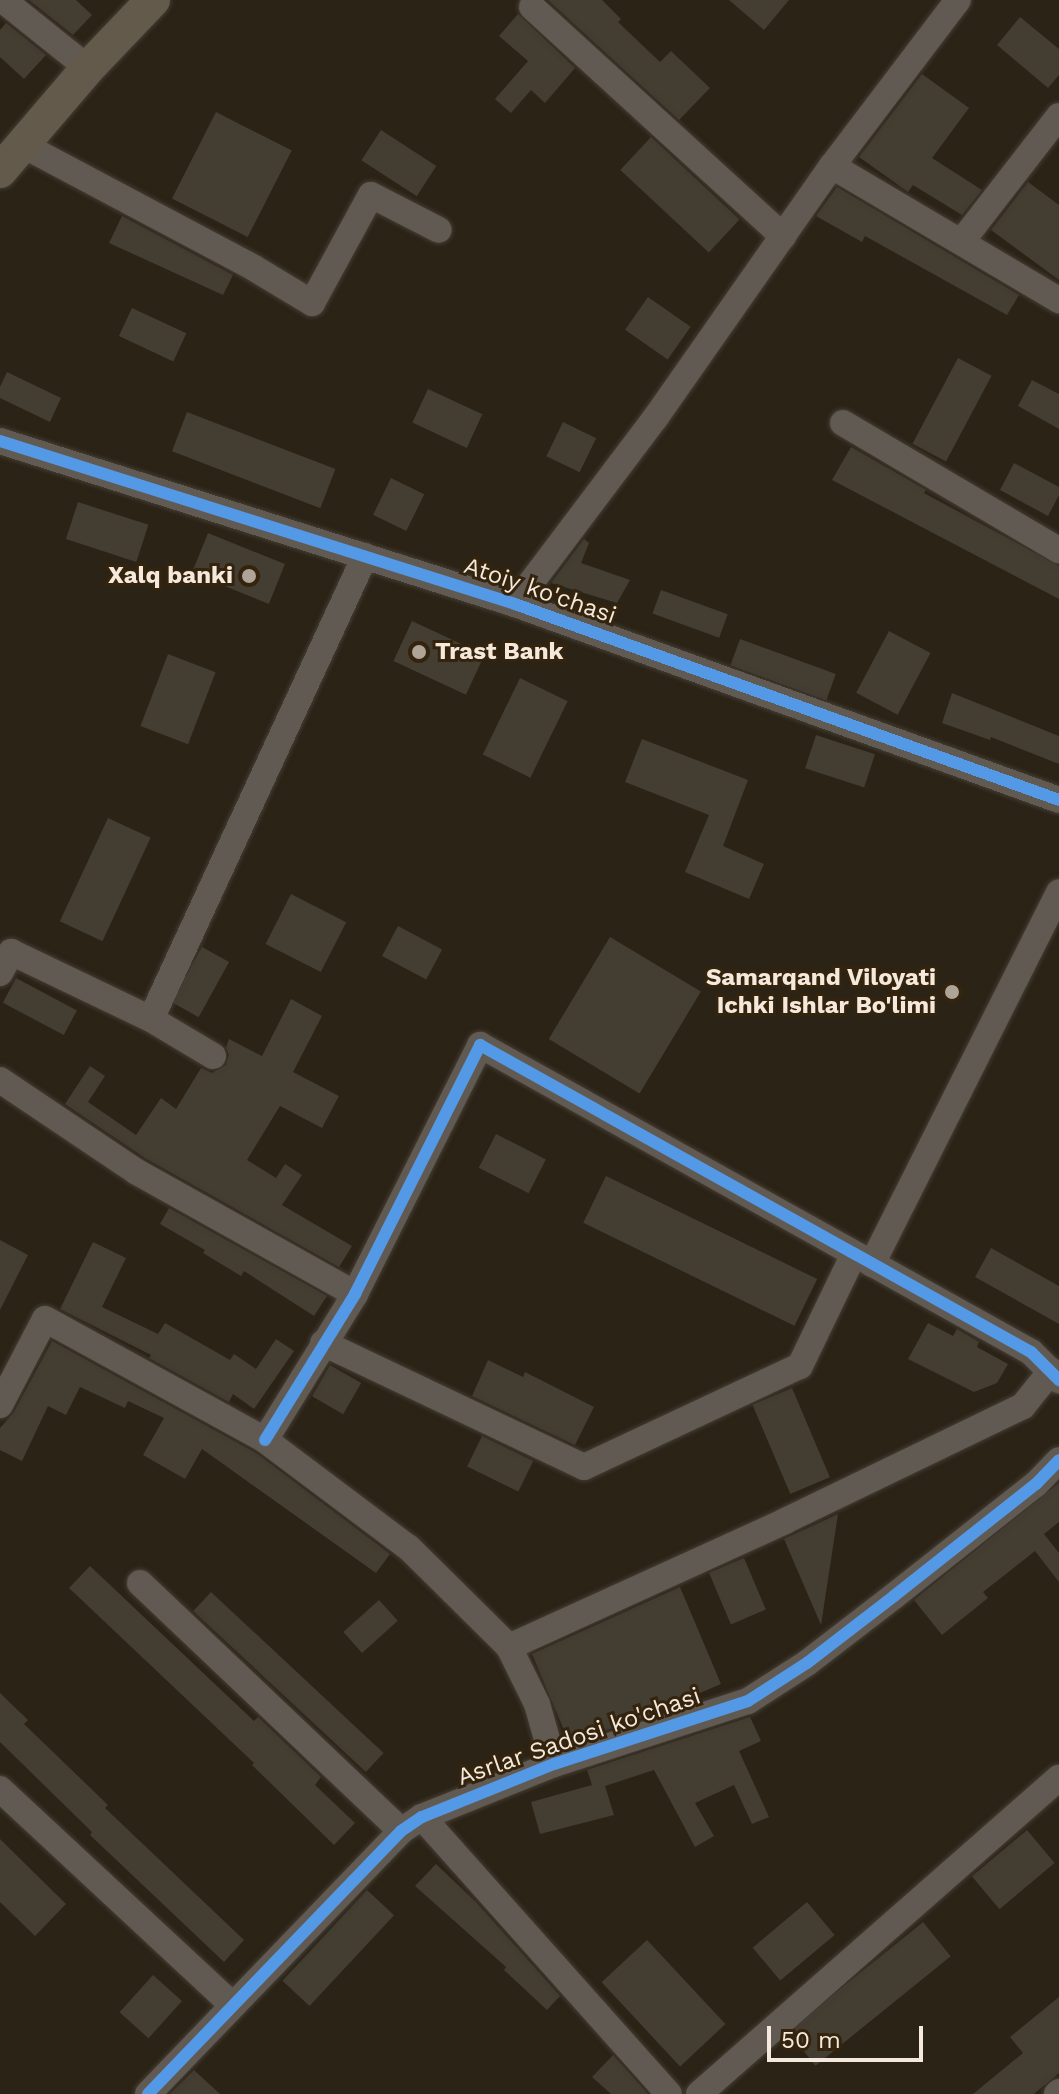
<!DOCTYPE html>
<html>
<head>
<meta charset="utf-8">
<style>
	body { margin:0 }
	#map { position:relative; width:1059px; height:2094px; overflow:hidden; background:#2b2316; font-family:"Work Sans",sans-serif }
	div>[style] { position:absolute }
	.building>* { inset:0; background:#433d32; transform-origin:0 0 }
	.roads { filter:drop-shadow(0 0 2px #443d34) drop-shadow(0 0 2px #443d34) }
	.minor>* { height:26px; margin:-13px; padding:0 13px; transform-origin:13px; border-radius:13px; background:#615a52 }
	.major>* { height:34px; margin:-17px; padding:0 17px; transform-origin:17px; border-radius:17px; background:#645a4b }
	.cycleway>* { height:12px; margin:-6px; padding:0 6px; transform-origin:6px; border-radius:6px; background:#5399e6 }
	.dots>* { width:22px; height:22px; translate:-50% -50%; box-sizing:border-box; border:4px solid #34240d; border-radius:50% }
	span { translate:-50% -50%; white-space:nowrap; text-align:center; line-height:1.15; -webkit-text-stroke:6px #34240d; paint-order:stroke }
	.poi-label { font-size:24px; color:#f4e9dc; font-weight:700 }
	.right { translate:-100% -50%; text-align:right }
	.left { translate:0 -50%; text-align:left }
	.street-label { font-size:24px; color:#f4e9dc }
	.scale { position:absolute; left:767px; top:2026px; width:156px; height:36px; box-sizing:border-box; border:4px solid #f4e9dc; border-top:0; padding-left:10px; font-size:24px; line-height:28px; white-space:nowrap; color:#f4e9dc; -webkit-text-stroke:6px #34240d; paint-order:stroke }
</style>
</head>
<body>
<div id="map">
	<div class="building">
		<i style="clip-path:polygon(29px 0,76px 0,92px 15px,73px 35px)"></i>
		<i style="clip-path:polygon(548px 0,602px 0,621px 19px,618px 22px,660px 62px,671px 51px,710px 88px,679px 120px)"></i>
		<i style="clip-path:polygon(729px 0,789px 0,764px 30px)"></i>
		<i style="clip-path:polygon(518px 14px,575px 68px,545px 103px,531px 90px,511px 113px,495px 99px,528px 61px,499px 36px)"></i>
		<i style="clip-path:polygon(1020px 17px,1059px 49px,1059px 75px,1048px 88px,997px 45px)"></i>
		<i style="clip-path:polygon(6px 23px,46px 55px,24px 79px,0 57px,0 30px)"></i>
		<i style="clip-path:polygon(922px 74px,969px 108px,932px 158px,982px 190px,962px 215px,913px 185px,908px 192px,859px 157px)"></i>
		<i style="left:216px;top:112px;width:85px;height:97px;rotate:27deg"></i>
		<i style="left:381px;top:130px;width:66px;height:36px;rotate:33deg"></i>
		<i style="left:651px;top:137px;width:121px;height:45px;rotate:43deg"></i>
		<i style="clip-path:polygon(1028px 182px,1059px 205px,1059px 280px,991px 230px)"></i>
		<i style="clip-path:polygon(837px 187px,1019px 295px,1007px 315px,865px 236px,862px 242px,816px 216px)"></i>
		<i style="clip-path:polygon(122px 216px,233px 275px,223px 295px,109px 243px)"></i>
		<i style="left:648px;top:297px;width:52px;height:40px;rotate:35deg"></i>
		<i style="left:132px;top:308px;width:60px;height:31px;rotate:25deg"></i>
		<i style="left:958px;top:358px;width:38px;height:97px;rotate:28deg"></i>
		<i style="clip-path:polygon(7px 372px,61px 398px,50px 422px,0 398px,0 387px)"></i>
		<i style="clip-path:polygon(1032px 380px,1059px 394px,1059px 429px,1018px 406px)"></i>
		<i style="left:428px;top:389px;width:60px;height:37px;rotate:25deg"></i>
		<i style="left:187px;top:412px;width:159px;height:42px;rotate:21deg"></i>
		<i style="left:563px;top:422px;width:37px;height:38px;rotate:26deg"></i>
		<i style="clip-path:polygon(851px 447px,926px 490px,924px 493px,1059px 566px,1059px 599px,832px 480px)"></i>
		<i style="clip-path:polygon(1014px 463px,1059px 487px,1059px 495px,1048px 516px,1000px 490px)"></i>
		<i style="left:391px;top:478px;width:37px;height:41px;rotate:26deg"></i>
		<i style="left:78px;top:502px;width:74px;height:39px;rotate:18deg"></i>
		<i style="left:208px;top:533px;width:83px;height:43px;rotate:22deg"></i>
		<i style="clip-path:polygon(584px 539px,589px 543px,581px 563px,630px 580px,617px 603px,551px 583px)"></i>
		<i style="left:661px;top:590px;width:71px;height:25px;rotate:20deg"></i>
		<i style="left:412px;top:621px;width:80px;height:44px;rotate:25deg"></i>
		<i style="left:889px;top:631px;width:47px;height:70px;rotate:28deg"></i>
		<i style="left:740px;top:639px;width:102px;height:28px;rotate:20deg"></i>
		<i style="left:168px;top:654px;width:51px;height:77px;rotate:21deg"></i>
		<i style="left:520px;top:678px;width:53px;height:85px;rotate:26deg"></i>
		<i style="clip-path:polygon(952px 693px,1059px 736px,1059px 764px,991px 737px,990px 740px,942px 723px)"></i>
		<i style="left:816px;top:735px;width:62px;height:35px;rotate:18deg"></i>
		<i style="clip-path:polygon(642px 739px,748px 780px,723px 846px,764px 864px,749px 899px,685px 872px,709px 815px,625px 782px)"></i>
		<i style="left:108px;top:818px;width:47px;height:114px;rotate:25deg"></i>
		<i style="left:291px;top:894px;width:62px;height:56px;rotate:27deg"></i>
		<i style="left:398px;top:926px;width:50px;height:34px;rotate:28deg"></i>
		<i style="left:610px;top:937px;width:106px;height:119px;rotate:31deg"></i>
		<i style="left:202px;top:947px;width:31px;height:63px;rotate:29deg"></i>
		<i style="left:16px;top:978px;width:69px;height:28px;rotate:28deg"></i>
		<i style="clip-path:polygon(291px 999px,322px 1016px,293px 1072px,339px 1096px,322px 1128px,280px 1106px,247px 1160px,276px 1178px,285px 1164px,302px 1175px,282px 1205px,352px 1246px,339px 1267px,145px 1158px,65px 1104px,90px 1066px,105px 1076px,88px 1102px,136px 1135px,161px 1098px,176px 1109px,201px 1068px,212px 1073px,226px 1065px,229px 1055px,226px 1047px,229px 1039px,262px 1056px)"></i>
		<i style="left:496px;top:1134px;width:56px;height:38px;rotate:27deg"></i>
		<i style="left:606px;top:1176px;width:235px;height:52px;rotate:26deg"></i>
		<i style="clip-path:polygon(169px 1208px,327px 1296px,314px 1316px,244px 1271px,241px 1276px,203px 1253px,205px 1250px,160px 1224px)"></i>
		<i style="clip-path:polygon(0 1240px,28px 1255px,0 1310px)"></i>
		<i style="clip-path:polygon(93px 1242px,126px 1258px,102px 1307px,158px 1334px,165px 1323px,230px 1360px,234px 1354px,256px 1369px,276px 1339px,294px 1351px,254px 1409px,233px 1394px,229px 1402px,149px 1358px,151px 1355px,60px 1309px)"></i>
		<i style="clip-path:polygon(991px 1248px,1059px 1286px,1059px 1324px,975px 1277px)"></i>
		<i style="clip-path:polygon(928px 1323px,953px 1336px,957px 1329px,979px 1342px,977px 1347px,1008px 1364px,997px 1383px,974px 1392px,908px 1359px)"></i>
		<i style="clip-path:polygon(52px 1341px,256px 1453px,390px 1554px,376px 1573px,202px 1449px,185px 1479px,143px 1455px,164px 1418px,128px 1401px,125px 1408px,80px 1387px,66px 1415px,48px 1406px,22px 1461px,0 1450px,0 1428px,14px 1412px)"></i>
		<i style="clip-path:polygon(488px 1360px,523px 1377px,525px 1372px,594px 1407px,575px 1445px,472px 1396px)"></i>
		<i style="left:330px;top:1365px;width:36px;height:36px;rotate:30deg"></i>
		<i style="left:792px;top:1388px;width:97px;height:43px;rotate:67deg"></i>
		<i style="left:482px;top:1436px;width:57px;height:34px;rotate:26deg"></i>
		<i style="clip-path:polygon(1059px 1483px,1059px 1522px,1044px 1534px,1059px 1553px,1059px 1582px,1035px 1551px,983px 1592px,988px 1598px,942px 1635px,914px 1600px)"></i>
		<i style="clip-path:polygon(838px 1514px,821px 1625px,784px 1539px)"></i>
		<i style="left:744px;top:1558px;width:56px;height:38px;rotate:67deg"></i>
		<i style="clip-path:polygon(90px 1566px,254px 1721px,258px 1717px,321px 1777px,315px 1785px,355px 1823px,334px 1845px,252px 1765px,254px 1763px,69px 1588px)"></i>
		<i style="clip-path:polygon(680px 1587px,721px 1684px,634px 1721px,569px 1742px,532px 1654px)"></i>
		<i style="left:211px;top:1592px;width:236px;height:26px;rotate:43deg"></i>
		<i style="left:379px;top:1600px;width:28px;height:48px;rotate:48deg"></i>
		<i style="clip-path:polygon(0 1693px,28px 1720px,24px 1724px,108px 1805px,105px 1808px,244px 1940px,224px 1962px,90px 1835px,92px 1832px,0 1742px)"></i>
		<i style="clip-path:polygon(750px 1717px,761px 1741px,739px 1751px,769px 1817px,752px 1824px,734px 1785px,695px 1803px,714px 1836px,695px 1847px,654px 1770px,605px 1786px,614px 1815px,540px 1834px,531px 1802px,592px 1785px,587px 1770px)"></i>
		<i style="left:1027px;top:1830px;width:43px;height:72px;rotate:50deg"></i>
		<i style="clip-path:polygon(0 1839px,66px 1904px,35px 1936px,0 1902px)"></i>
		<i style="clip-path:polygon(436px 1864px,476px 1902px,560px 1996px,547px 2010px,504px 1970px,506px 1967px,415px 1886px)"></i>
		<i style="left:367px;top:1890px;width:37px;height:124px;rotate:43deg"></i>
		<i style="left:807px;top:1902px;width:43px;height:71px;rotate:50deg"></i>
		<i style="left:923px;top:1922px;width:44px;height:174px;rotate:51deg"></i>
		<i style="left:647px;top:1940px;width:115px;height:62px;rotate:47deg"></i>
		<i style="left:153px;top:1975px;width:39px;height:50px;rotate:42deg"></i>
		<i style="clip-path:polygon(1059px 1997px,1059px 2073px,1034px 2094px,973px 2094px,1023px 2053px,1010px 2037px)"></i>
		<i style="clip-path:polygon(613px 2055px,648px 2094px,611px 2094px,592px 2077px)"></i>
		<i style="clip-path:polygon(194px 2070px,220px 2094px,170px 2094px)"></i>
	</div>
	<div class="roads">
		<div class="minor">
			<i style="left:3px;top:0;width:109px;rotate:38.7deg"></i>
			<i style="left:532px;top:7px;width:340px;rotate:42.4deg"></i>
			<i style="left:23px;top:145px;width:262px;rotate:28deg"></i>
			<i style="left:254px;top:268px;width:68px;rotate:31.1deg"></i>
			<i style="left:312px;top:303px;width:123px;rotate:-61.4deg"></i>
			<i style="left:371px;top:195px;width:76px;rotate:27.2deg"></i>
			<i style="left:832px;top:166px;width:264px;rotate:30.6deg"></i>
			<i style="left:962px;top:241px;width:158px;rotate:-52.2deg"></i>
			<i style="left:843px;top:423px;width:251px;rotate:30.5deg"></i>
			<i style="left:0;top:441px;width:540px;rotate:17.56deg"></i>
			<i style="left:515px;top:604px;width:578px;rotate:19.81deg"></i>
			<i style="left:515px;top:604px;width:234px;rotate:-53deg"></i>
			<i style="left:656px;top:417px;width:307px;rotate:-55deg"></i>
			<i style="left:832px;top:166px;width:208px;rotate:-52.8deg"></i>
			<i style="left:0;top:973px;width:24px;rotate:-62deg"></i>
			<i style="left:11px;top:952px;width:155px;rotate:25.6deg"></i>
			<i style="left:213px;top:1056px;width:72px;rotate:-149.2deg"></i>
			<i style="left:151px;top:1019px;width:510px;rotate:-65.19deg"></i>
			<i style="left:0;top:1080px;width:165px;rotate:33.9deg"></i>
			<i style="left:137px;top:1172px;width:250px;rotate:29.2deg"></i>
			<i style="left:872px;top:1264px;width:416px;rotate:-63.3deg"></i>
			<i style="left:323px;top:1343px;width:289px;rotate:25.4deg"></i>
			<i style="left:584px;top:1467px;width:238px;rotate:-25.1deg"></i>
			<i style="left:800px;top:1366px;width:124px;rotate:-64.3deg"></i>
			<i style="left:0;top:1405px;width:97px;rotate:-62.4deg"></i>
			<i style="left:45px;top:1319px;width:251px;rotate:28.8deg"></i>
			<i style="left:265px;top:1440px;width:180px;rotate:36.9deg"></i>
			<i style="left:409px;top:1548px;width:141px;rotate:44.7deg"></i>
			<i style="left:265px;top:1440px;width:172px;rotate:-58.3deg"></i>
			<i style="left:355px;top:1294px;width:279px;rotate:-63.3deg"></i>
			<i style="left:480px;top:1045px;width:631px;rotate:29.13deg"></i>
			<i style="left:1031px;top:1352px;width:40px;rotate:45deg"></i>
			<i style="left:140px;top:1583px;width:360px;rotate:43.5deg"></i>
			<i style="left:554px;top:1764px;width:62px;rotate:-105.8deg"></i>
			<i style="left:537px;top:1704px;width:64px;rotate:-116.2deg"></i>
			<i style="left:509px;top:1647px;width:303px;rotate:-24.5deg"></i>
			<i style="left:785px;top:1521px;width:264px;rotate:-25.8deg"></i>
			<i style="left:1023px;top:1406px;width:45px;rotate:-51.3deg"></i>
			<i style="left:0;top:1789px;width:316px;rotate:42.9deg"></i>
			<i style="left:422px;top:1817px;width:371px;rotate:48.3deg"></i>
			<i style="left:148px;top:2094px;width:365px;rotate:-46.1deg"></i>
			<i style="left:401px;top:1831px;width:25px;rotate:-34deg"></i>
			<i style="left:422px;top:1817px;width:142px;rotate:-21.9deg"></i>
			<i style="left:554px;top:1764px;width:204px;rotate:-18deg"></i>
			<i style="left:748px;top:1701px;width:70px;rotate:-32.8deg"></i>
			<i style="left:807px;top:1663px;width:110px;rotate:-37.6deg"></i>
			<i style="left:894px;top:1596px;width:181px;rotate:-38.3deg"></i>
			<i style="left:1036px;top:1484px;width:33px;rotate:-46deg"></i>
			<i style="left:699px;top:2094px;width:479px;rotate:-41.3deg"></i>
			<i style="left:1057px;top:2094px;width:3px;rotate:-45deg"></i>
		</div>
		<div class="major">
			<i style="left:0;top:171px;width:135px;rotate:-49.5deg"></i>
			<i style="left:88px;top:68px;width:94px;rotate:-46.3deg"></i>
		</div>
	</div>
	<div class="cycleway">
		<i style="left:0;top:441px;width:540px;rotate:17.56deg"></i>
		<i style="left:515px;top:604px;width:578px;rotate:19.81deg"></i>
		<i style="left:265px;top:1440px;width:172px;rotate:-58.3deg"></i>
		<i style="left:355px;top:1294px;width:279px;rotate:-63.3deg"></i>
		<i style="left:480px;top:1045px;width:631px;rotate:29.13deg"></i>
		<i style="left:1031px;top:1352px;width:40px;rotate:45deg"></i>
		<i style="left:148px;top:2094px;width:365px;rotate:-46.1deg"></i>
		<i style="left:401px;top:1831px;width:25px;rotate:-34deg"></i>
		<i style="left:422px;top:1817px;width:142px;rotate:-21.9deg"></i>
		<i style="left:554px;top:1764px;width:204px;rotate:-18deg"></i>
		<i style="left:748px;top:1701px;width:70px;rotate:-32.8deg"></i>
		<i style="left:807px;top:1663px;width:110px;rotate:-37.6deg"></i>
		<i style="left:894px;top:1596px;width:181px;rotate:-38.3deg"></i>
		<i style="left:1036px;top:1484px;width:33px;rotate:-46deg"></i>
	</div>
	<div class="dots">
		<i style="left:249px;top:576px;background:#aea497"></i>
		<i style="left:419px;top:652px;background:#aea497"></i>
		<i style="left:952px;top:992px;background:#aea497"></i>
	</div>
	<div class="poi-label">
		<span class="right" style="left:233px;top:576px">Xalq banki</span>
		<span class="left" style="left:435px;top:652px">Trast Bank</span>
		<span class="right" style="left:936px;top:992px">Samarqand Viloyati<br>Ichki Ishlar Bo'limi</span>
	</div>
	<div class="street-label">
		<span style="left:540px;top:591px;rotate:19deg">Atoiy ko'chasi</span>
		<span style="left:579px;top:1737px;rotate:-19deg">Asrlar Sadosi ko'chasi</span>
	</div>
	<div class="scale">50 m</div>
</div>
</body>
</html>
